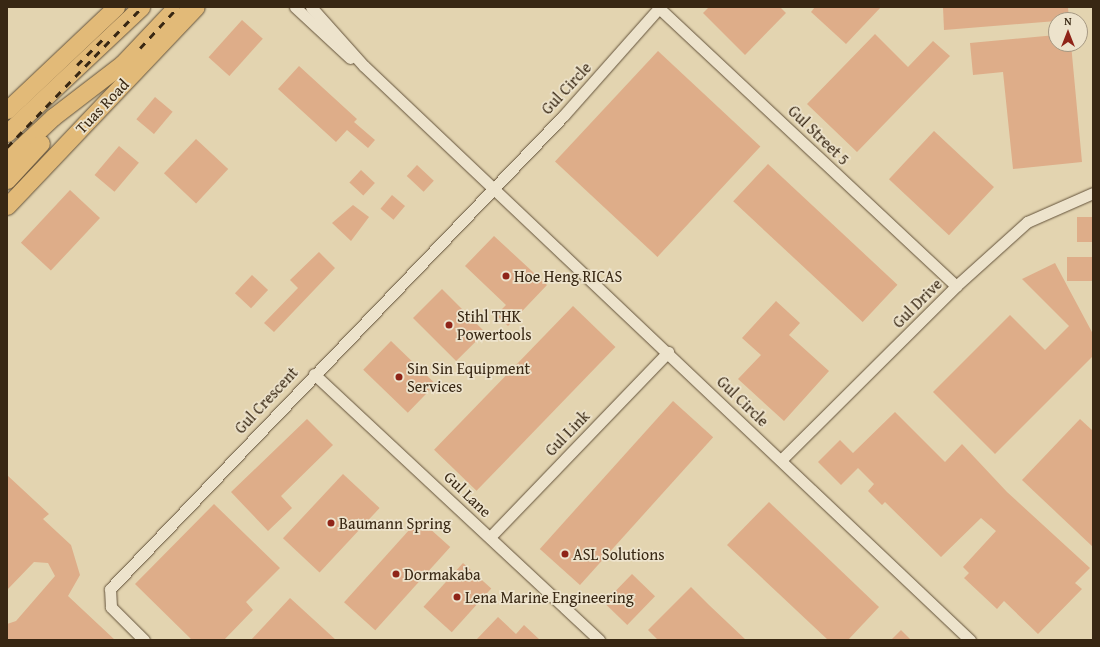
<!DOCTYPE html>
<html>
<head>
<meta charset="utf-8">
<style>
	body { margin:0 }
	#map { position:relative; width:1100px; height:647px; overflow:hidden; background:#e3d4b0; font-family:"Gentium Book Plus",serif }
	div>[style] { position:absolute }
	.building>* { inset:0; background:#dead89; transform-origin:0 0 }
	.roads { filter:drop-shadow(0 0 1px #63523a) drop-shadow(0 0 1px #63523a) }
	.street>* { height:11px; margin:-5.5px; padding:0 5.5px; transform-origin:5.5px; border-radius:5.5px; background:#ede3cc }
	.primary>* { height:17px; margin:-8.5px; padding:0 8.5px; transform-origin:8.5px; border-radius:8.5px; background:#e2ba78 }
	.rail>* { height:2.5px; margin-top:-1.25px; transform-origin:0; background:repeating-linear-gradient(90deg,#382713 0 7px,transparent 0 14px) }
	.dots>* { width:11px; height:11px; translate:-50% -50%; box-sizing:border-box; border:2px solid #ede3cc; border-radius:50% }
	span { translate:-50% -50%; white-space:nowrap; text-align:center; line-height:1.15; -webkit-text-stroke:3.5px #ede3cc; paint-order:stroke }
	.street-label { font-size:16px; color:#382713 }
	.poi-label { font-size:16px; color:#382713 }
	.left { translate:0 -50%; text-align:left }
	.frame { position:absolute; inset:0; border:8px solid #382713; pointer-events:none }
	.north { position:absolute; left:1048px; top:12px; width:40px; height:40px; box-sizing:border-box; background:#ede3cc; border:1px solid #a59882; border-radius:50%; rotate:0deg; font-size:11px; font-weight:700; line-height:16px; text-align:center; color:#382713 }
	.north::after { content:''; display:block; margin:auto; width:14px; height:18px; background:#8f2418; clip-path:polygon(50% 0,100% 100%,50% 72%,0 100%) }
</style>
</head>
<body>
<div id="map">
	<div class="building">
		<i style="clip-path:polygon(709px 7px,780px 7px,786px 13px,745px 55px,703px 13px)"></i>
		<i style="clip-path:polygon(815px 7px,881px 7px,846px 44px,811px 12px)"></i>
		<i style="clip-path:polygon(943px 7px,1068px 7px,1069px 20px,944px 30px)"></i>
		<i style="left:242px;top:20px;width:28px;height:50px;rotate:42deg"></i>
		<i style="clip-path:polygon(875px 34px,908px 67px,933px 41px,950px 56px,857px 152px,807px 104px)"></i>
		<i style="clip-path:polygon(1056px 35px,1056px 44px,1071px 44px,1082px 162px,1013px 169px,1003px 72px,973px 75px,970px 43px)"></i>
		<i style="left:658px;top:51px;width:140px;height:151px;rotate:43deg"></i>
		<i style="clip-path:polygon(299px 66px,357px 119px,354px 122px,375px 140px,368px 148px,347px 130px,336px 142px,278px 89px)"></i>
		<i style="left:155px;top:97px;width:23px;height:29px;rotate:40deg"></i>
		<i style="left:934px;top:131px;width:82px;height:66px;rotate:43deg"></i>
		<i style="left:196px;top:139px;width:44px;height:47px;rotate:43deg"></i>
		<i style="left:119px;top:146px;width:26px;height:38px;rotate:40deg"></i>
		<i style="left:768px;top:164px;width:177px;height:51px;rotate:43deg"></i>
		<i style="left:417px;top:165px;width:23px;height:15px;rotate:43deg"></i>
		<i style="left:361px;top:170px;width:19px;height:17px;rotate:43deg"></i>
		<i style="left:70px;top:190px;width:41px;height:72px;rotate:43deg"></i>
		<i style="left:392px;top:195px;width:17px;height:18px;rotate:40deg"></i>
		<i style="clip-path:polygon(353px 205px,369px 217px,351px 241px,332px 223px)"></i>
		<i style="left:1093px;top:217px;width:25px;height:16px;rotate:90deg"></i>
		<i style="clip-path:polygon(494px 236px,547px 285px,508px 326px,496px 315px,506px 305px,465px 266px)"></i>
		<i style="clip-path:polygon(319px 252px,335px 268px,274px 332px,264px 323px,298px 288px,290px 280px)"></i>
		<i style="left:1093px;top:257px;width:24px;height:26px;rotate:90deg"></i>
		<i style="clip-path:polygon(1055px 263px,1093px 334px,1093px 356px,995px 454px,933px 392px,1010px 315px,1045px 350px,1069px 326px,1022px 279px)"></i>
		<i style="left:252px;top:275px;width:22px;height:25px;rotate:43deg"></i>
		<i style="left:442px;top:289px;width:61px;height:41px;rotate:45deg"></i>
		<i style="clip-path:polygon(776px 301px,800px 323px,789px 335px,829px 371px,784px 421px,738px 379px,761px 355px,742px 338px)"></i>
		<i style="left:573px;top:306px;width:59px;height:200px;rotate:44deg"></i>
		<i style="left:391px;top:341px;width:62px;height:40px;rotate:44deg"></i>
		<i style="left:673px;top:401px;width:54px;height:199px;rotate:42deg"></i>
		<i style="clip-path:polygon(895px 412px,945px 462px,962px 444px,1007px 492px,1090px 568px,1075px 583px,1082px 589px,1038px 634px,1004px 601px,997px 609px,964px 578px,969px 573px,963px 567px,996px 531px,981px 518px,941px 557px,885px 502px,882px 505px,868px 491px,874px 484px,858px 468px,841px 485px,818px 462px,840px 440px,853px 453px)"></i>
		<i style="clip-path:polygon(307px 419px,333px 445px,281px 496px,292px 508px,268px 531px,231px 492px)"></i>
		<i style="clip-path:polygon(1080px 419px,1093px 431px,1093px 547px,1022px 480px)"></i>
		<i style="left:343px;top:474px;width:50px;height:88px;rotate:43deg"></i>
		<i style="clip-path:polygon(7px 475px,49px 514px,43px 519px,71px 545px,80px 575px,68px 596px,115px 640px,7px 640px,7px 624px,16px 621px,55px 576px,48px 563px,34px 562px,7px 590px)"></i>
		<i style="clip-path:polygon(769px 502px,879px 607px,848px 640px,828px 640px,727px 545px)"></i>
		<i style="clip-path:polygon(214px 504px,280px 568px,246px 602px,253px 610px,224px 640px,192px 640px,135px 584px)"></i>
		<i style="left:419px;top:519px;width:42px;height:112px;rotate:42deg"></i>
		<i style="left:463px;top:563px;width:38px;height:59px;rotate:42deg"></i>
		<i style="left:632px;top:574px;width:32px;height:40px;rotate:44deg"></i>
		<i style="clip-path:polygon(691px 587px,709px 605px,746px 640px,658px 640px,648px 630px)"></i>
		<i style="clip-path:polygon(290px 598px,336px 640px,251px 640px)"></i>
		<i style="clip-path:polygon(498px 617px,516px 634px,524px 625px,540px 640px,476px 640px)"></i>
		<i style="clip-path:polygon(901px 630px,911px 640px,891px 640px)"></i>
	</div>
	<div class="roads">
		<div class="street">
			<i style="left:295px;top:7px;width:75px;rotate:42.8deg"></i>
			<i style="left:311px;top:7px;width:79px;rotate:48.1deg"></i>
			<i style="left:364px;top:66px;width:835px;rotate:43.45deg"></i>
			<i style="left:659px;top:8px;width:407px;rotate:43.1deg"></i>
			<i style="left:314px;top:374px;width:390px;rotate:43deg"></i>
			<i style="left:781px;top:460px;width:247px;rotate:-44.8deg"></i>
			<i style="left:956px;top:286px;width:96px;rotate:-42deg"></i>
			<i style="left:1027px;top:222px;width:72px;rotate:-23.7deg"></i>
			<i style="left:490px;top:537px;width:257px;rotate:-46.1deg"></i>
			<i style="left:144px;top:640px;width:47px;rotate:-135deg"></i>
			<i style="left:111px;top:607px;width:18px;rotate:-93deg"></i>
			<i style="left:110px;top:589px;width:656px;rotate:-46.23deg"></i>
			<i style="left:564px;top:115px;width:144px;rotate:-48.4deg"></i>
		</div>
		<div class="primary">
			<i style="left:7px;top:110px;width:150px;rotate:-43.4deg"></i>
			<i style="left:7px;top:133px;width:184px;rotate:-43.2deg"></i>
			<i style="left:7px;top:160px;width:63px;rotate:-43.1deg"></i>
			<i style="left:53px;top:117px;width:87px;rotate:-37.5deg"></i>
			<i style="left:122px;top:64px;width:79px;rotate:-46.5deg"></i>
			<i style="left:7px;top:180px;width:50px;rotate:-47.4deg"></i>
			<i style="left:7px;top:206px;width:274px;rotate:-46.5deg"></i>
		</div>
	</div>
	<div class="rail">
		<i style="left:140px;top:48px;width:56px;rotate:-47.2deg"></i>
		<i style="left:77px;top:65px;width:40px;rotate:-45deg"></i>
		<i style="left:7px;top:147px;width:194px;rotate:-46deg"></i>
	</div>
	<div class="dots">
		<i style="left:506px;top:276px;background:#8f2418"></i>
		<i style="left:449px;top:325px;background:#8f2418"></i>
		<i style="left:399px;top:377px;background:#8f2418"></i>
		<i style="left:331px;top:523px;background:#8f2418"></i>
		<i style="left:565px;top:554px;background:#8f2418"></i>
		<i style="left:396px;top:574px;background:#8f2418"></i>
		<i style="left:457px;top:597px;background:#8f2418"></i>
	</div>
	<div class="street-label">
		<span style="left:566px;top:88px;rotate:-47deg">Gul Circle</span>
		<span style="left:102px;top:106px;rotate:-46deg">Tuas Road</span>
		<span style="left:819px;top:135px;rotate:44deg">Gul Street 5</span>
		<span style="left:917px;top:303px;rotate:-45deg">Gul Drive</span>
		<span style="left:266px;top:400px;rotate:-47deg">Gul Crescent</span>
		<span style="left:743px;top:401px;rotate:44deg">Gul Circle</span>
		<span style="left:567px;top:433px;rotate:-46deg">Gul Link</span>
		<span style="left:468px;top:494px;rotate:44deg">Gul Lane</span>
	</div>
	<div class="poi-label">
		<span class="left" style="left:514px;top:276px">Hoe Heng RICAS</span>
		<span class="left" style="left:457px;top:325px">Stihl THK<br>Powertools</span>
		<span class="left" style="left:407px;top:377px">Sin Sin Equipment<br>Services</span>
		<span class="left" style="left:339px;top:523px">Baumann Spring</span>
		<span class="left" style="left:573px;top:554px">ASL Solutions</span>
		<span class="left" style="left:404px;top:574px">Dormakaba</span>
		<span class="left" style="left:465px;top:597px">Lena Marine Engineering</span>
	</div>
	<div class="frame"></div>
	<div class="north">N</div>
</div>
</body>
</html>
